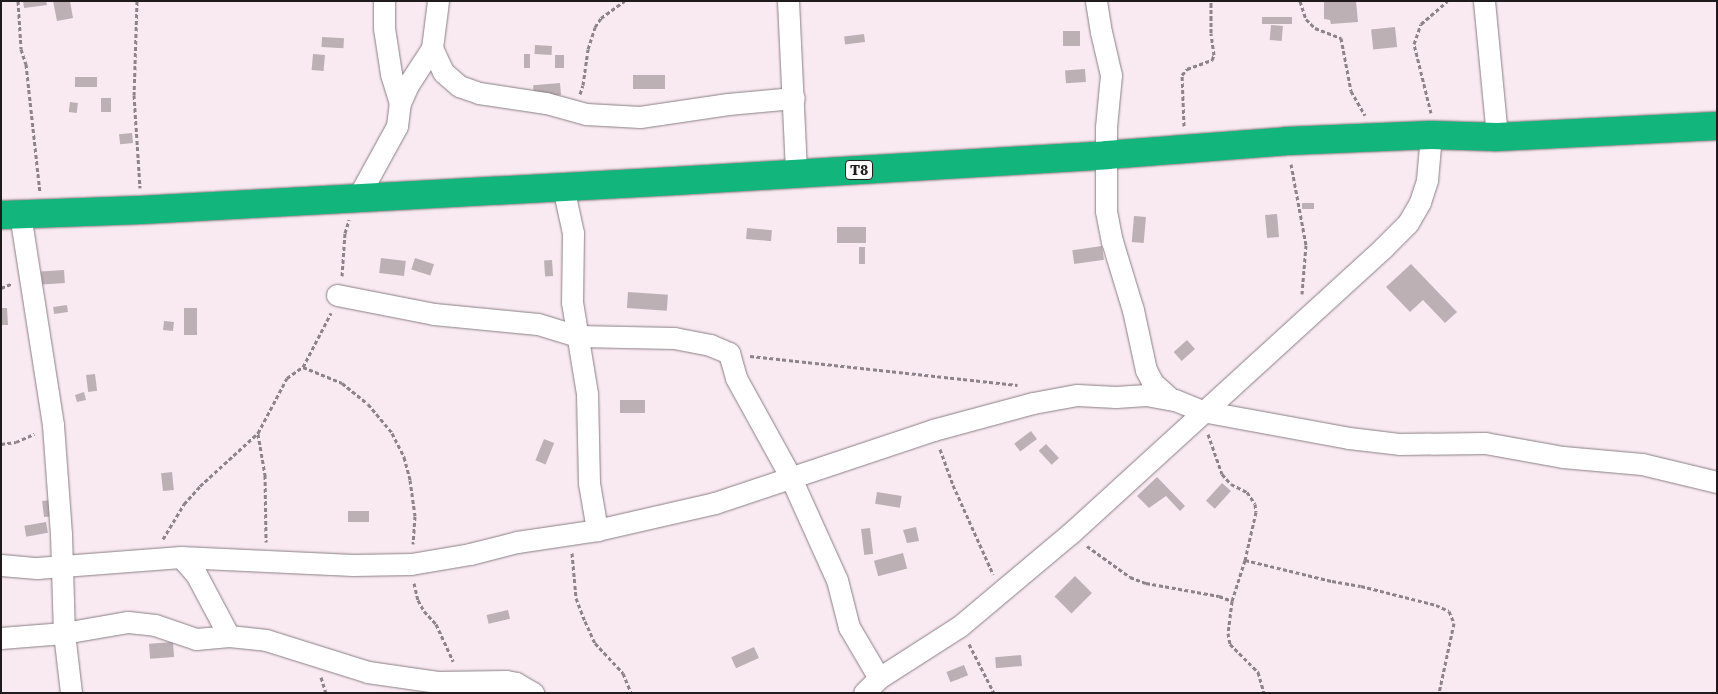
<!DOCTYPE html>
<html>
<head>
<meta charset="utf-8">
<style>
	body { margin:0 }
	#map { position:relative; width:1718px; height:694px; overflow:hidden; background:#f8eaf0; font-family:"Roboto Serif",serif }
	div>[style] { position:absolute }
	.building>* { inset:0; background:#bdb0b5; transform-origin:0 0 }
	.path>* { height:3px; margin-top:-1.5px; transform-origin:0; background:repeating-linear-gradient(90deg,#8d8388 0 4px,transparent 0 6.5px) }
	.roads { filter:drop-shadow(0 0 1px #8a7e83) drop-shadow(0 0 1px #8a7e83) }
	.minor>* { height:21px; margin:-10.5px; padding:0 10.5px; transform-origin:10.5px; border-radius:10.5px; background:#fff }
	.highway>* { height:28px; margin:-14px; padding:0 14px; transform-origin:14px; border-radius:14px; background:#12b67d }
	span { translate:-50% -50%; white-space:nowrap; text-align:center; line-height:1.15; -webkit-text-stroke:5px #fff; paint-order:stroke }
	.shield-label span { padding:1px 4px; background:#fff; border:1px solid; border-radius:4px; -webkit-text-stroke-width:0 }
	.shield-label { font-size:14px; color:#1f1a1c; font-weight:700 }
	.frame { position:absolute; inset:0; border:2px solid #1f1a1c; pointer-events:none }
</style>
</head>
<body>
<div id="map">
	<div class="building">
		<i style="clip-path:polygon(23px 1px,46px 1px,47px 5px,24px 8px)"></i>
		<i style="clip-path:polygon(53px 1px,70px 1px,73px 18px,57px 21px)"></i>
		<i style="clip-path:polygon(1324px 1px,1356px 1px,1358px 22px,1331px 24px,1330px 20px,1324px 19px)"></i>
		<i style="left:1262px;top:17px;width:30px;height:7px"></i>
		<i style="left:1271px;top:25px;width:12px;height:15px;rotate:5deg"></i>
		<i style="left:1395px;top:27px;width:20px;height:24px;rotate:84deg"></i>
		<i style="left:1063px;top:31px;width:17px;height:15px"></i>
		<i style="left:864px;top:34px;width:8px;height:20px;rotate:83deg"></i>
		<i style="left:322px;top:37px;width:22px;height:10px;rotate:3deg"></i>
		<i style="left:535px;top:45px;width:17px;height:9px;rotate:3deg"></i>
		<i style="left:313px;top:54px;width:12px;height:16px;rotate:5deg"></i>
		<i style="left:524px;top:54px;width:6px;height:14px"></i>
		<i style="left:555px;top:55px;width:9px;height:13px"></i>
		<i style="left:1085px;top:69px;width:13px;height:20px;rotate:86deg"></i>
		<i style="left:633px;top:75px;width:32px;height:14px"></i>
		<i style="left:75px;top:77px;width:22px;height:10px"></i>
		<i style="left:560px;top:83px;width:12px;height:27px;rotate:85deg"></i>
		<i style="left:101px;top:98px;width:10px;height:14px"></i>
		<i style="left:70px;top:102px;width:8px;height:10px;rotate:7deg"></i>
		<i style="left:132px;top:133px;width:10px;height:13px;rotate:84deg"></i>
		<i style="left:1302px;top:203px;width:12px;height:6px"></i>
		<i style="left:1277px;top:214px;width:23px;height:12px;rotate:85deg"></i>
		<i style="left:1134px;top:216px;width:12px;height:26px;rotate:5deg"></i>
		<i style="left:837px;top:227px;width:29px;height:16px"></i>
		<i style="left:747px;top:228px;width:25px;height:11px;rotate:5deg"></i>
		<i style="left:1102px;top:246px;width:14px;height:30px;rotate:82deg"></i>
		<i style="left:859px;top:247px;width:6px;height:17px"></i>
		<i style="left:381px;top:258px;width:25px;height:15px;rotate:7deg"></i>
		<i style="left:415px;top:258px;width:20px;height:12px;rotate:18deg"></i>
		<i style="left:552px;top:260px;width:16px;height:8px;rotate:86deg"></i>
		<i style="clip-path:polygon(1411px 264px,1457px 312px,1445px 323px,1423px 300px,1410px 312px,1386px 287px)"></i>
		<i style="left:64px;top:270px;width:13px;height:23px;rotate:86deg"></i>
		<i style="left:628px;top:292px;width:40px;height:16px;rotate:4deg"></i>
		<i style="left:67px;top:305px;width:7px;height:14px;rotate:82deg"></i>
		<i style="clip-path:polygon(1px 308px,7px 308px,8px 325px,1px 325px)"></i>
		<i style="left:184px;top:308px;width:13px;height:27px"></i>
		<i style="left:164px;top:321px;width:10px;height:9px;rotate:6deg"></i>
		<i style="left:1187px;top:340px;width:12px;height:18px;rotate:48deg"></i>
		<i style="left:95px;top:374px;width:17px;height:9px;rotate:83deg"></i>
		<i style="clip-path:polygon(84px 392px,86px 400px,77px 402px,75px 395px)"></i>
		<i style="left:620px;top:400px;width:25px;height:13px"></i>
		<i style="left:1031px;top:431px;width:10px;height:21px;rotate:53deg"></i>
		<i style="left:544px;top:439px;width:11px;height:23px;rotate:22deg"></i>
		<i style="left:1046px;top:444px;width:19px;height:10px;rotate:47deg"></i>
		<i style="left:172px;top:472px;width:18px;height:11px;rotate:84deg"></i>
		<i style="clip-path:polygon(1157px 477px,1185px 506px,1180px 511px,1166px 496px,1149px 508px,1137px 496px)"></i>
		<i style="left:1222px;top:483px;width:12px;height:24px;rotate:42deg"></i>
		<i style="left:877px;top:492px;width:25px;height:12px;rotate:9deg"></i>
		<i style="left:51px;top:500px;width:16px;height:9px;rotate:83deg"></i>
		<i style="left:369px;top:511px;width:11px;height:21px;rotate:90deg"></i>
		<i style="left:46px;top:522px;width:11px;height:22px;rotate:80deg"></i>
		<i style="clip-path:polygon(916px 527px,919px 541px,907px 543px,903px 530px)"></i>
		<i style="left:870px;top:528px;width:26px;height:9px;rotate:83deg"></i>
		<i style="left:903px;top:553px;width:16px;height:30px;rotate:75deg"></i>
		<i style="left:1075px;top:576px;width:24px;height:29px;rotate:45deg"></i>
		<i style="left:508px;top:610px;width:9px;height:22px;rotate:77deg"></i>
		<i style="left:173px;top:642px;width:15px;height:24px;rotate:86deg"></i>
		<i style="left:754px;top:647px;width:12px;height:25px;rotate:66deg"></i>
		<i style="left:1021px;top:655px;width:11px;height:26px;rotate:85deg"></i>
		<i style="left:964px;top:665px;width:11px;height:19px;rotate:68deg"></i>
	</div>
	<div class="path">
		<i style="left:18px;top:1px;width:48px;rotate:86.4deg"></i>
		<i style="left:21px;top:49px;width:16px;rotate:72deg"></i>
		<i style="left:26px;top:64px;width:129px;rotate:83.8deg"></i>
		<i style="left:137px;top:1px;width:94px;rotate:91.8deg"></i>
		<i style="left:134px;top:95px;width:93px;rotate:86.3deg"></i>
		<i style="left:1300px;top:1px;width:19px;rotate:72deg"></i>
		<i style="left:1306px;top:19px;width:13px;rotate:45deg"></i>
		<i style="left:1315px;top:28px;width:28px;rotate:21deg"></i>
		<i style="left:1341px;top:38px;width:54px;rotate:79.3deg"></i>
		<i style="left:1351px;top:91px;width:28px;rotate:60deg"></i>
		<i style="left:580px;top:94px;width:9px;rotate:-72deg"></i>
		<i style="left:583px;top:85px;width:36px;rotate:-82deg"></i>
		<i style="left:588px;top:49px;width:23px;rotate:-72deg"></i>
		<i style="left:595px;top:27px;width:11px;rotate:-56deg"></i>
		<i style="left:601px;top:18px;width:29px;rotate:-36deg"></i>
		<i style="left:1431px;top:113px;width:71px;rotate:-103.8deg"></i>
		<i style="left:1414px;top:44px;width:21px;rotate:-71deg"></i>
		<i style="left:1421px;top:24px;width:35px;rotate:-41deg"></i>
		<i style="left:1184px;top:126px;width:51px;rotate:-92.2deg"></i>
		<i style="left:1182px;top:75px;width:8px;rotate:-50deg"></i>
		<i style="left:1187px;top:69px;width:27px;rotate:-20deg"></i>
		<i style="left:1212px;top:60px;width:5px;rotate:-68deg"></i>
		<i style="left:1214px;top:55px;width:22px;rotate:-98deg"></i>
		<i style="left:1211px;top:33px;width:32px;rotate:-90deg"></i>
		<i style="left:1291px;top:164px;width:82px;rotate:79.5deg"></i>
		<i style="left:1306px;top:245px;width:49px;rotate:94.7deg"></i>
		<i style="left:342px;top:276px;width:43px;rotate:-86deg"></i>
		<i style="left:345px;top:233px;width:14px;rotate:-73deg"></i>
		<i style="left:1px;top:288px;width:11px;rotate:-22deg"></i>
		<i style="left:750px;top:356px;width:269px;rotate:6.2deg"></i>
		<i style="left:303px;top:367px;width:42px;rotate:22.3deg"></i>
		<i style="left:342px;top:383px;width:33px;rotate:39deg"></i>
		<i style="left:368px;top:404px;width:38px;rotate:50deg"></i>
		<i style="left:392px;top:433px;width:27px;rotate:63deg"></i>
		<i style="left:404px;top:457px;width:24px;rotate:75deg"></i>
		<i style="left:410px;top:480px;width:36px;rotate:82deg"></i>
		<i style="left:415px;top:516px;width:28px;rotate:94deg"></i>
		<i style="left:258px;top:434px;width:42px;rotate:80.3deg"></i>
		<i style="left:265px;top:475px;width:67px;rotate:89.1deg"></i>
		<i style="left:1208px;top:434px;width:42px;rotate:70.7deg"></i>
		<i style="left:1222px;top:474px;width:13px;rotate:48deg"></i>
		<i style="left:1231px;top:484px;width:18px;rotate:27deg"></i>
		<i style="left:1247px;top:492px;width:14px;rotate:56deg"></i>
		<i style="left:1255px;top:504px;width:8px;rotate:83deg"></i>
		<i style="left:1256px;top:512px;width:49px;rotate:102.9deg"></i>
		<i style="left:1245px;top:560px;width:43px;rotate:107.6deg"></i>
		<i style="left:1232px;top:601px;width:32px;rotate:97deg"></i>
		<i style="left:1228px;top:633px;width:11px;rotate:80deg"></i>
		<i style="left:1230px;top:644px;width:40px;rotate:45deg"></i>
		<i style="left:1258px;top:672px;width:22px;rotate:74deg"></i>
		<i style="left:1px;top:444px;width:15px;rotate:-8deg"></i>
		<i style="left:16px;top:442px;width:20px;rotate:-24deg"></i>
		<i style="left:940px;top:449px;width:38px;rotate:70deg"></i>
		<i style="left:953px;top:485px;width:98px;rotate:65.8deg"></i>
		<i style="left:163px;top:539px;width:41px;rotate:-59deg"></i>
		<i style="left:184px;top:504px;width:24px;rotate:-48deg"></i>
		<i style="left:200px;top:486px;width:79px;rotate:-42.4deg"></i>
		<i style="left:258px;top:433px;width:62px;rotate:-62.2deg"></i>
		<i style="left:287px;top:378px;width:19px;rotate:-35deg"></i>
		<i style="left:303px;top:367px;width:61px;rotate:-62.6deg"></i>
		<i style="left:1087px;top:546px;width:53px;rotate:35.8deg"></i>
		<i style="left:1130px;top:577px;width:17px;rotate:21deg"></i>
		<i style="left:1146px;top:583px;width:74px;rotate:10.1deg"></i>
		<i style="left:1219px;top:596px;width:14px;rotate:21deg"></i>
		<i style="left:572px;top:553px;width:45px;rotate:84.9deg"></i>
		<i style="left:576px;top:598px;width:25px;rotate:69deg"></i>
		<i style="left:585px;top:621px;width:24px;rotate:66deg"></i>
		<i style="left:595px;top:643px;width:41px;rotate:47deg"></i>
		<i style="left:623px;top:673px;width:22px;rotate:68deg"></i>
		<i style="left:1245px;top:560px;width:89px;rotate:13.6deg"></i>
		<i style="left:1332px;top:581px;width:29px;rotate:10deg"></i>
		<i style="left:1361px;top:586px;width:77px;rotate:14.2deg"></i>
		<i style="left:1436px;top:605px;width:14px;rotate:25deg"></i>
		<i style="left:1449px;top:611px;width:13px;rotate:67deg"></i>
		<i style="left:1454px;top:623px;width:72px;rotate:102.1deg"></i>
		<i style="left:414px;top:583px;width:17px;rotate:77deg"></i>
		<i style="left:418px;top:600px;width:13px;rotate:61deg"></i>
		<i style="left:424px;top:611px;width:18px;rotate:47deg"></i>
		<i style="left:436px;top:624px;width:41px;rotate:65.3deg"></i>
		<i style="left:969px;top:644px;width:55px;rotate:63deg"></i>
		<i style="left:321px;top:677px;width:17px;rotate:73deg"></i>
	</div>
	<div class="roads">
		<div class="minor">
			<i style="left:384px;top:1px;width:27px;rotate:90deg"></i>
			<i style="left:384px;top:28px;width:47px;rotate:81.3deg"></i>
			<i style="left:391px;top:74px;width:30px;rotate:73deg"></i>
			<i style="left:788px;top:1px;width:172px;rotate:87.3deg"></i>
			<i style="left:1096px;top:1px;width:31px;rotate:81deg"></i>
			<i style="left:1101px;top:32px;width:44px;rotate:76.9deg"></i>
			<i style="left:1111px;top:75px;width:52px;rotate:95.5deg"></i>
			<i style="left:1106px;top:127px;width:84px;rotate:90deg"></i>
			<i style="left:1106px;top:211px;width:31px;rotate:79deg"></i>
			<i style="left:1112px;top:241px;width:72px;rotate:73.1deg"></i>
			<i style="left:1133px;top:310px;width:61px;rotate:77.8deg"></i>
			<i style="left:1146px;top:370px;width:15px;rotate:62deg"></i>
			<i style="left:1153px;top:383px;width:24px;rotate:42deg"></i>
			<i style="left:1484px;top:1px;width:137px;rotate:84.5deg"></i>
			<i style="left:432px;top:48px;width:26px;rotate:65deg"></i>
			<i style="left:443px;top:72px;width:21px;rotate:41deg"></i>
			<i style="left:459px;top:86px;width:21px;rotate:19deg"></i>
			<i style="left:479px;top:93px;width:68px;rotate:8.5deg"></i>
			<i style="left:546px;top:103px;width:41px;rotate:15.4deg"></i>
			<i style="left:586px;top:114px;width:54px;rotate:3.2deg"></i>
			<i style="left:640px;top:117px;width:89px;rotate:-8.4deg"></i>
			<i style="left:728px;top:104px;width:66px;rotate:-5.2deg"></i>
			<i style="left:563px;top:187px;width:47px;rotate:77.7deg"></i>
			<i style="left:573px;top:233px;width:69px;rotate:90.8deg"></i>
			<i style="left:572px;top:302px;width:93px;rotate:80.7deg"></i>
			<i style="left:587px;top:394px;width:89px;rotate:88.7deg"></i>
			<i style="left:589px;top:483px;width:48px;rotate:80.3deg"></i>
			<i style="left:358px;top:197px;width:81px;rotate:-61.2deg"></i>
			<i style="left:397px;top:126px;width:23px;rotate:-83deg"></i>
			<i style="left:400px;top:103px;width:20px;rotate:-66deg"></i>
			<i style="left:408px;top:85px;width:44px;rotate:-57deg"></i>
			<i style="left:432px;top:48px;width:47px;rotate:-82.7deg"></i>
			<i style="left:20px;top:214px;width:214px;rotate:81.1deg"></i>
			<i style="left:53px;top:425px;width:109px;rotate:85.8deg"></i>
			<i style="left:61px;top:534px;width:99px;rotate:88.3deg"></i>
			<i style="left:64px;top:633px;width:60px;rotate:83.3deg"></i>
			<i style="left:337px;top:295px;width:99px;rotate:11.1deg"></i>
			<i style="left:434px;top:314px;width:104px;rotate:5.5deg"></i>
			<i style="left:538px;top:324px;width:41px;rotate:17.1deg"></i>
			<i style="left:577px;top:336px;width:97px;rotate:1.2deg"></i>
			<i style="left:674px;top:338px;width:37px;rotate:11deg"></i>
			<i style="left:710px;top:345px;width:21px;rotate:23deg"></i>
			<i style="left:729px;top:353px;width:26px;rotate:74deg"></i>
			<i style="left:736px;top:378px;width:112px;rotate:61.1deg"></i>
			<i style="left:790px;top:476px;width:114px;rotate:65.7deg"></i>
			<i style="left:837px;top:580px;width:49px;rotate:75.7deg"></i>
			<i style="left:849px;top:627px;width:59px;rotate:59.5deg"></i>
			<i style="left:181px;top:557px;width:23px;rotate:49deg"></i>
			<i style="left:196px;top:574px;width:70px;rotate:62deg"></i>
			<i style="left:229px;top:636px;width:37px;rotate:6deg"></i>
			<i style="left:266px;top:640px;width:107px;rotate:17.4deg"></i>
			<i style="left:368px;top:672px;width:70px;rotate:8.2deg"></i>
			<i style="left:437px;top:682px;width:69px;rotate:-0.8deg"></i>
			<i style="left:506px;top:681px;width:10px;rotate:11deg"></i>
			<i style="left:516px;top:683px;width:20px;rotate:30deg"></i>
			<i style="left:1px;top:565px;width:36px;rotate:5deg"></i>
			<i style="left:37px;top:568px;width:144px;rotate:-4.4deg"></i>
			<i style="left:181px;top:557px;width:172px;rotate:2.7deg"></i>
			<i style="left:353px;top:565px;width:58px;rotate:-1deg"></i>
			<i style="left:411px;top:564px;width:60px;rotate:-9.6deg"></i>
			<i style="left:470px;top:554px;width:49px;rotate:-14.3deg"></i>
			<i style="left:517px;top:542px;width:81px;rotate:-8.5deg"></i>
			<i style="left:597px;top:530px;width:121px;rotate:-12.9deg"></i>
			<i style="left:715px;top:503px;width:230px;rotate:-18.5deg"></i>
			<i style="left:933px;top:430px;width:104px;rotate:-15.1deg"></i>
			<i style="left:1033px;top:403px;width:45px;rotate:-10.3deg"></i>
			<i style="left:1077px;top:395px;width:39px;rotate:3deg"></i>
			<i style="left:1116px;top:397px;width:30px;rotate:-4deg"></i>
			<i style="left:1146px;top:395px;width:29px;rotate:10deg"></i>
			<i style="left:1175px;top:400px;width:29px;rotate:22deg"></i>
			<i style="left:1202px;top:411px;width:149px;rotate:10.4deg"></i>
			<i style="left:1349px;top:438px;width:50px;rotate:6.8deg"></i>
			<i style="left:1399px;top:444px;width:86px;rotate:-0.7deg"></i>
			<i style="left:1485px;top:443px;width:79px;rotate:10.2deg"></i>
			<i style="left:1563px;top:457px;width:79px;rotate:5.1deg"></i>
			<i style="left:1642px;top:464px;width:77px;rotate:13.5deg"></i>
			<i style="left:1px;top:638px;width:63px;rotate:-4.5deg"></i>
			<i style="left:64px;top:633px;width:65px;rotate:-9.8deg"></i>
			<i style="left:128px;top:622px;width:27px;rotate:6deg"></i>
			<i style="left:155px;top:625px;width:43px;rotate:18.9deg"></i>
			<i style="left:196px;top:639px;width:33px;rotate:-5deg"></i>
			<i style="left:864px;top:693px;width:21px;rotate:-45deg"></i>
			<i style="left:879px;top:678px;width:96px;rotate:-32.7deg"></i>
			<i style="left:960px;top:626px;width:145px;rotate:-40deg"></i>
			<i style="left:1071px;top:533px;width:423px;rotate:-42.4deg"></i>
			<i style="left:1383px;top:248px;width:35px;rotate:-45deg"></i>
			<i style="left:1408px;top:223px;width:24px;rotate:-60deg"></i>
			<i style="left:1420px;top:202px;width:23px;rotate:-72deg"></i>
			<i style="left:1427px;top:180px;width:45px;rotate:-84.9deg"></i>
		</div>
		<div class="highway">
			<i style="left:1px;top:215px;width:140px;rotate:-2deg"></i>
			<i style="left:141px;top:210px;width:535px;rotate:-3.11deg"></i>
			<i style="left:675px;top:181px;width:433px;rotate:-3.4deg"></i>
			<i style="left:1107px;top:155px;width:181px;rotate:-4.4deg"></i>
			<i style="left:1287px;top:141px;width:144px;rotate:-2.4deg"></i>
			<i style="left:1431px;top:135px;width:66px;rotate:1.7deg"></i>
			<i style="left:1497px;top:137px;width:220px;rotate:-2.9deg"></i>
		</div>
	</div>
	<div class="shield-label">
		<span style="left:859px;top:170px">T8</span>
	</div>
	<div class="frame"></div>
</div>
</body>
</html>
